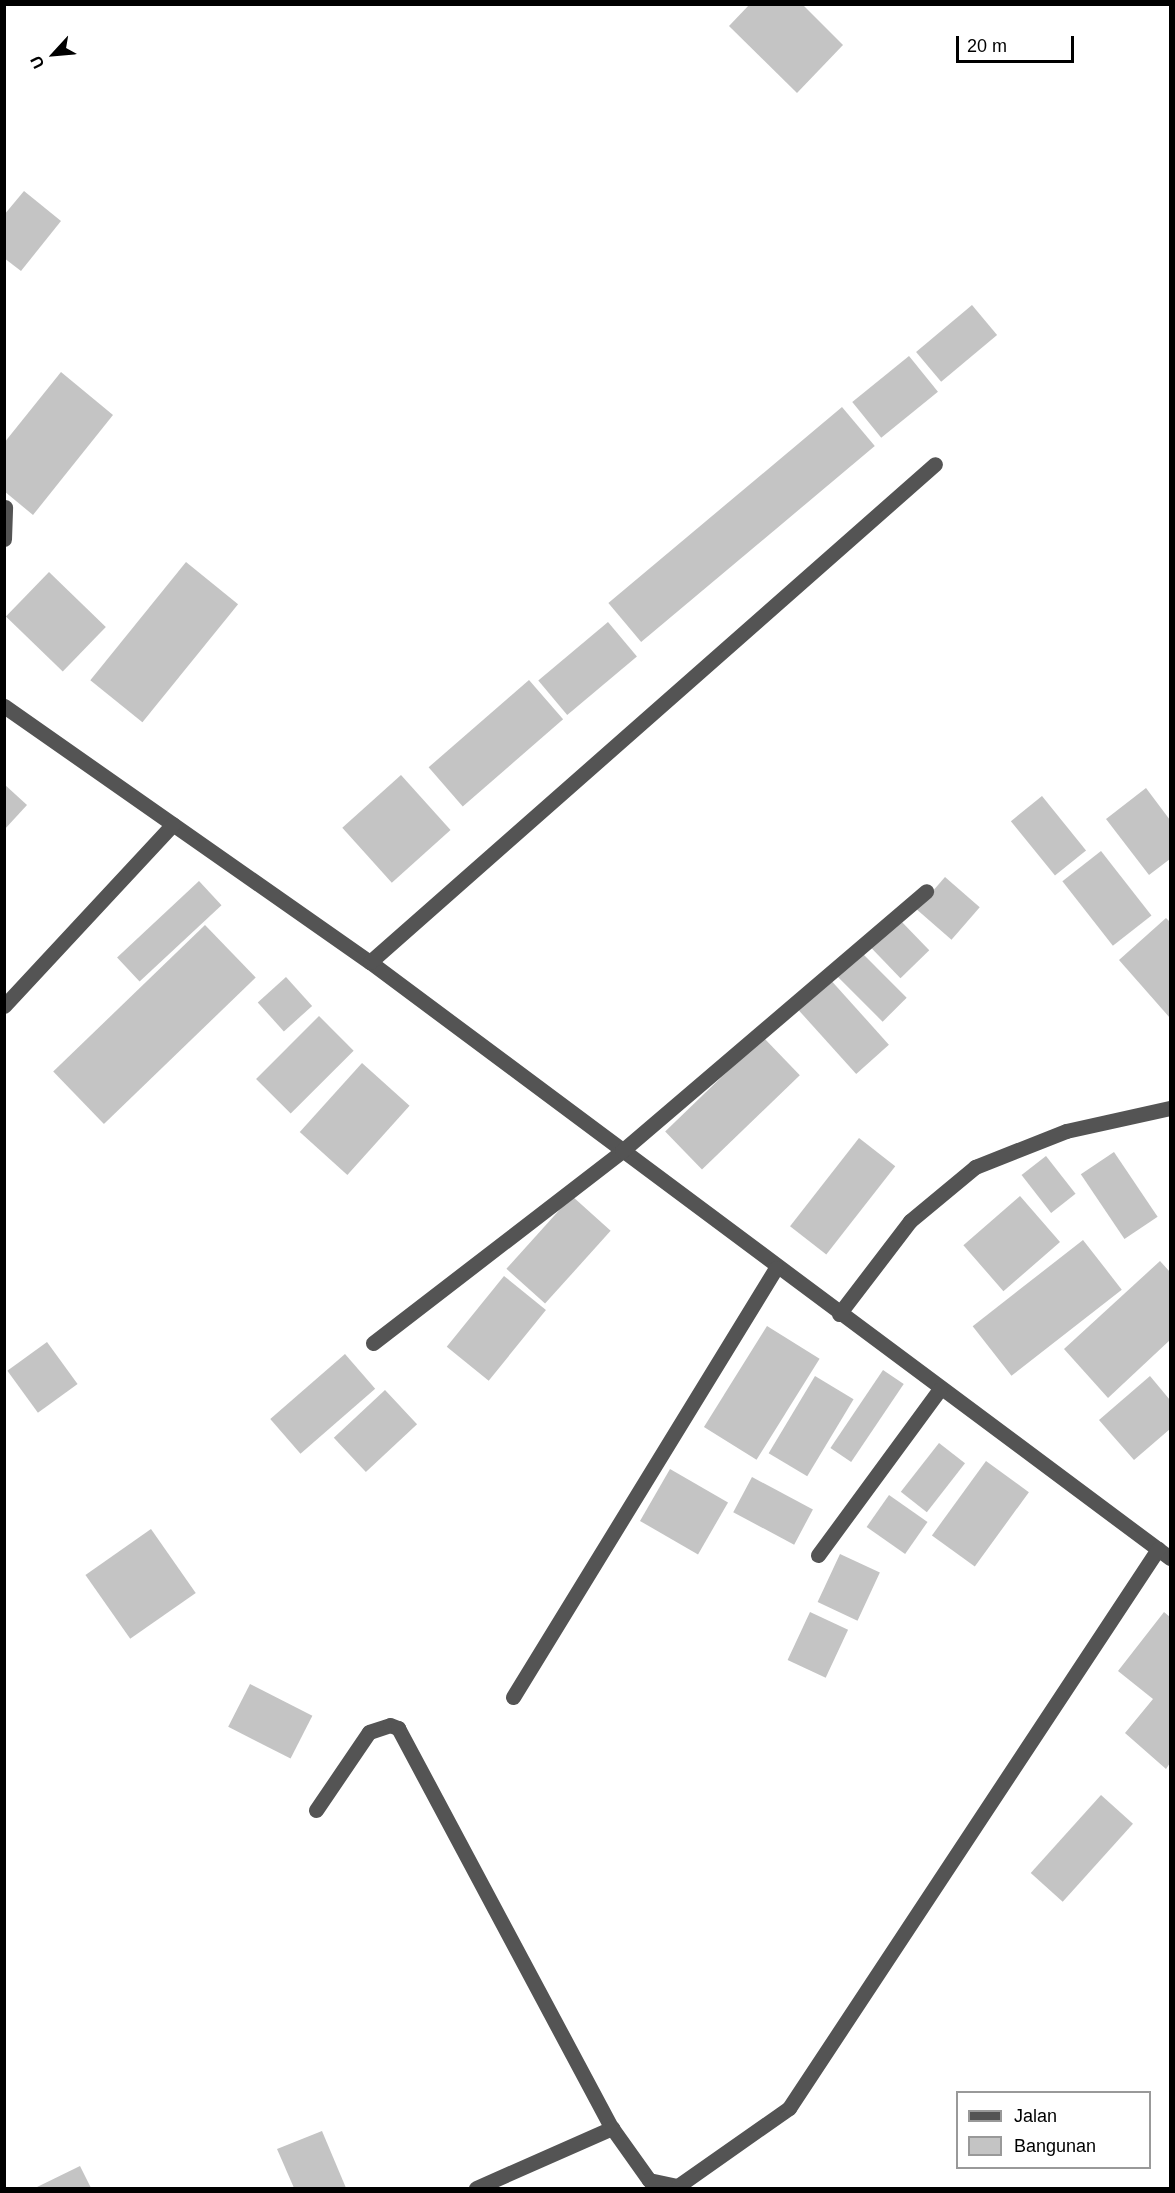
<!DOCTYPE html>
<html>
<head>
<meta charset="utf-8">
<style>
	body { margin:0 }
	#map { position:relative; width:1175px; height:2193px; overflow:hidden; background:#fff; font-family:Helvetica,sans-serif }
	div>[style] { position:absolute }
	.building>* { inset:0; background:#c4c4c4; transform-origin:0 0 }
	.minor>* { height:15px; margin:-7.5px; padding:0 7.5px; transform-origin:7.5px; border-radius:7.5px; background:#545454 }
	span { translate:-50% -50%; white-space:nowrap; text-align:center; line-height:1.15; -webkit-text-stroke:6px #fff; paint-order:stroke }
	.frame { position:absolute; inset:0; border:6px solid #000; pointer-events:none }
	.legend { position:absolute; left:956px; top:2091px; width:195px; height:78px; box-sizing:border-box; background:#fff; border:2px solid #999; margin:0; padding:8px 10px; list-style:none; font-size:18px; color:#000 }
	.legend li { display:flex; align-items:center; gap:12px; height:30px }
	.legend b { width:30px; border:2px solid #999 }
	.north { position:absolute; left:24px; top:24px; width:60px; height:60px; -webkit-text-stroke:4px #fff; paint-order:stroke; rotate:244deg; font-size:16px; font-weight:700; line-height:24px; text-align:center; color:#000 }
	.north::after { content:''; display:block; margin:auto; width:21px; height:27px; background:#000; clip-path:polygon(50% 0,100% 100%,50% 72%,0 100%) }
	.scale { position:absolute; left:956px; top:36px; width:118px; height:27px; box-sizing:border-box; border:3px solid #000; border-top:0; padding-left:8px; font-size:18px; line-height:21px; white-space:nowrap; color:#000; -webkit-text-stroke:4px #fff; paint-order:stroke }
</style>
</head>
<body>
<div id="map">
	<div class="building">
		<i style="clip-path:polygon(750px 4px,802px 4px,843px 45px,797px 93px,729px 26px)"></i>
		<i style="clip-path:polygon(24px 191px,61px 221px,21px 271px,4px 258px,4px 215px)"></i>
		<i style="left:972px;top:305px;width:39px;height:73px;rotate:50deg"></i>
		<i style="left:909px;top:356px;width:46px;height:73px;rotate:51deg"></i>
		<i style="clip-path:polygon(61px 372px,113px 415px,33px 515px,4px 491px,4px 443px)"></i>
		<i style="left:842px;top:407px;width:51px;height:305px;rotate:50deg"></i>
		<i style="left:186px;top:562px;width:67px;height:152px;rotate:39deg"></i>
		<i style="left:49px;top:572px;width:79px;height:62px;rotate:44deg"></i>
		<i style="left:608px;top:622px;width:45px;height:91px;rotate:50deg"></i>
		<i style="left:529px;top:680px;width:52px;height:133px;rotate:49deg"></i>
		<i style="left:401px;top:775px;width:74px;height:79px;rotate:48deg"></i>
		<i style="clip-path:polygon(4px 784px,27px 805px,4px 830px)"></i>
		<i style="clip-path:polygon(1146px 788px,1170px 820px,1170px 859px,1149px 875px,1106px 819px)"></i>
		<i style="left:1042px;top:796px;width:70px;height:40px;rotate:51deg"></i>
		<i style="left:1101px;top:851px;width:82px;height:49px;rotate:52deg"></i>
		<i style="left:945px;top:877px;width:46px;height:43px;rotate:41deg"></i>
		<i style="left:199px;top:881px;width:33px;height:112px;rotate:47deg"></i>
		<i style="left:898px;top:918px;width:45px;height:40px;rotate:46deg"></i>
		<i style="clip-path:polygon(1166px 918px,1170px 922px,1170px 1018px,1119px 960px)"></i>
		<i style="left:205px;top:925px;width:73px;height:211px;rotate:46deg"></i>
		<i style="left:860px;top:951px;width:66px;height:34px;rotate:45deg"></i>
		<i style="left:286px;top:977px;width:39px;height:38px;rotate:48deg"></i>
		<i style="left:828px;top:977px;width:91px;height:44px;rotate:48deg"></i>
		<i style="left:319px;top:1016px;width:49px;height:89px;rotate:45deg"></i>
		<i style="left:763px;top:1037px;width:53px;height:136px;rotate:46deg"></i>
		<i style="left:362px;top:1063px;width:64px;height:93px;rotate:42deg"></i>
		<i style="left:859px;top:1138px;width:46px;height:112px;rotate:38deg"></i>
		<i style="left:1114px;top:1152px;width:78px;height:40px;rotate:56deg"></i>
		<i style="left:1046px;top:1156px;width:48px;height:31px;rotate:52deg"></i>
		<i style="left:572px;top:1196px;width:52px;height:98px;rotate:42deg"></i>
		<i style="left:1020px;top:1196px;width:61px;height:75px;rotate:49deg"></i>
		<i style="left:1083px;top:1240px;width:63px;height:140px;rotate:52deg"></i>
		<i style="clip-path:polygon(1160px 1261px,1170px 1272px,1170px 1340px,1108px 1398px,1064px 1349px)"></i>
		<i style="left:504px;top:1276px;width:54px;height:91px;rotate:39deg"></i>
		<i style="left:767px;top:1326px;width:62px;height:119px;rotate:32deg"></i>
		<i style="left:47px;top:1342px;width:52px;height:49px;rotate:54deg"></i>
		<i style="left:345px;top:1354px;width:46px;height:99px;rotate:49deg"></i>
		<i style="left:883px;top:1370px;width:25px;height:94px;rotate:34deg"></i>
		<i style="left:815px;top:1376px;width:45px;height:90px;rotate:31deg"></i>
		<i style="clip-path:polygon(1150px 1376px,1170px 1400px,1170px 1429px,1134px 1460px,1099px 1420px)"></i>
		<i style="left:385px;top:1390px;width:47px;height:70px;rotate:47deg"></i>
		<i style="left:939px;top:1443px;width:33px;height:62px;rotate:38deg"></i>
		<i style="left:986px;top:1461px;width:53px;height:92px;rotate:36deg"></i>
		<i style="left:670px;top:1469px;width:67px;height:60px;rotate:30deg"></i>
		<i style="left:752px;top:1477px;width:69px;height:40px;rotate:28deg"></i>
		<i style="left:889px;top:1495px;width:47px;height:39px;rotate:35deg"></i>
		<i style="left:151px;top:1529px;width:78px;height:80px;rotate:55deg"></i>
		<i style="left:840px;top:1554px;width:44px;height:53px;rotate:25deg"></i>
		<i style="left:810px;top:1612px;width:42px;height:53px;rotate:25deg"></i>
		<i style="clip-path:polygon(1164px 1612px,1170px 1617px,1170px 1763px,1166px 1769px,1125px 1733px,1153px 1699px,1118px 1671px)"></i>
		<i style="left:250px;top:1684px;width:70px;height:48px;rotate:27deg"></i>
		<i style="left:1101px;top:1795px;width:43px;height:105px;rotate:42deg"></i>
		<i style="clip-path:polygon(322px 2131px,346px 2188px,294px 2188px,277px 2149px)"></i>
		<i style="clip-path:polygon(80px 2166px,91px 2188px,35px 2188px)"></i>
	</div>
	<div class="minor">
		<i style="left:4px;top:539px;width:32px;rotate:-88deg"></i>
		<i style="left:4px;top:706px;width:447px;rotate:35deg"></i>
		<i style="left:370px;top:962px;width:998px;rotate:36.69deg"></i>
		<i style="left:370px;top:962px;width:753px;rotate:-41.39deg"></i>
		<i style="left:4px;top:1006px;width:248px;rotate:-47.1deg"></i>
		<i style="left:839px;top:1314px;width:117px;rotate:-52.6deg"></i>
		<i style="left:910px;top:1221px;width:85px;rotate:-39.7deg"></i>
		<i style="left:975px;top:1167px;width:98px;rotate:-21.6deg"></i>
		<i style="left:1066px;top:1131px;width:107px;rotate:-12.5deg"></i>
		<i style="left:373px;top:1343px;width:314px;rotate:-37.6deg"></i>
		<i style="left:622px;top:1151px;width:400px;rotate:-40.5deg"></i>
		<i style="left:818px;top:1555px;width:205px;rotate:-53.7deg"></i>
		<i style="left:513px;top:1697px;width:503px;rotate:-58.49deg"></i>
		<i style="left:316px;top:1810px;width:94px;rotate:-55.8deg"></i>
		<i style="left:369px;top:1732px;width:22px;rotate:-18deg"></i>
		<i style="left:390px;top:1725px;width:9px;rotate:21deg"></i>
		<i style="left:398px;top:1728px;width:454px;rotate:61.9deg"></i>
		<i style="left:476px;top:2188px;width:149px;rotate:-23.8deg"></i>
		<i style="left:612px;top:2128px;width:64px;rotate:54.6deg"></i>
		<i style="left:649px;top:2180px;width:30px;rotate:12deg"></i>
		<i style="left:678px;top:2186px;width:136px;rotate:-35.1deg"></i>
		<i style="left:789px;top:2108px;width:670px;rotate:-56.57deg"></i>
	</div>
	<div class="frame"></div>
	<ul class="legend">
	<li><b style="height:8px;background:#545454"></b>Jalan</li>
	<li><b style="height:16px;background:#c4c4c4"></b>Bangunan</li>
	</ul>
	<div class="north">U</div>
	<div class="scale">20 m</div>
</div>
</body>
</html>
